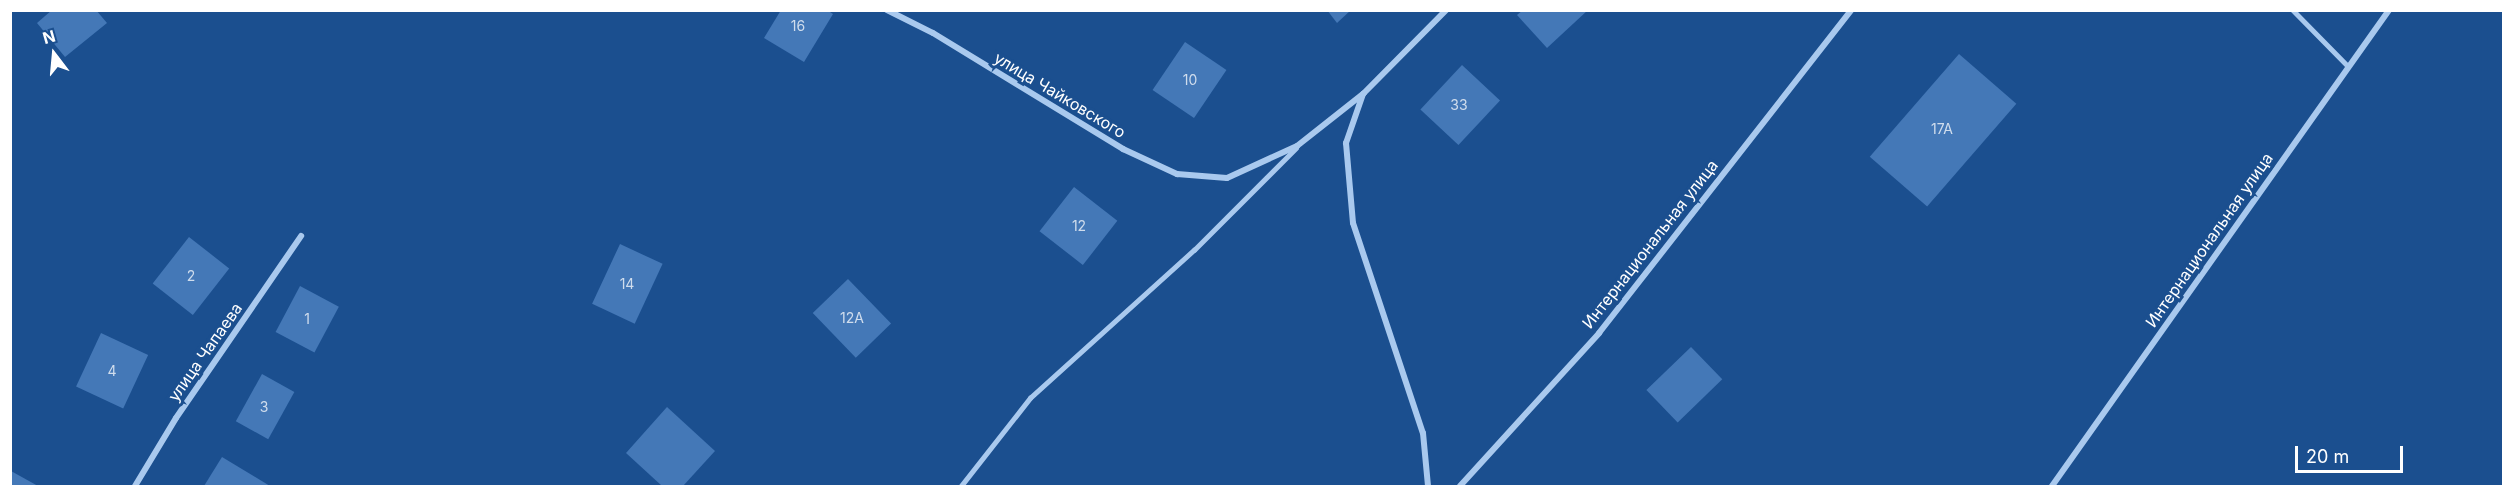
<!DOCTYPE html>
<html>
<head>
<meta charset="utf-8">
<style>
	body { margin:0 }
	#map { position:relative; width:2514px; height:497px; overflow:hidden; background:#1b4f8f; font-family:Inter,sans-serif }
	div>[style] { position:absolute }
	.building>* { inset:0; background:#4478b7; transform-origin:0 0 }
	.service>* { height:4.5px; margin:-2.25px; padding:0 2.25px; transform-origin:2.25px; border-radius:2.25px; background:#a9c9ee }
	.minor>* { height:6px; margin:-3px; padding:0 3px; transform-origin:3px; border-radius:3px; background:#a9c9ee }
	span { translate:-50% -50%; white-space:nowrap; text-align:center; line-height:1.15; -webkit-text-stroke:6px #1b4f8f; paint-order:stroke }
	.number-label { font-size:14px; color:#d0dded }
	.number-label span { -webkit-text-stroke-width:0 }
	.street-label { font-size:16px; color:#fff }
	.frame { position:absolute; inset:0; border:12px solid #fff; pointer-events:none }
	.north { position:absolute; left:24px; top:24px; width:60px; height:60px; -webkit-text-stroke:4px #1b4f8f; paint-order:stroke; rotate:344deg; font-size:16px; font-weight:700; line-height:24px; text-align:center; color:#fff }
	.north::after { content:''; display:block; margin:auto; width:21px; height:27px; background:#fff; clip-path:polygon(50% 0,100% 100%,50% 72%,0 100%) }
	.scale { position:absolute; left:2295px; top:446px; width:108px; height:27px; box-sizing:border-box; border:3px solid #fff; border-top:0; padding-left:8px; font-size:18px; line-height:21px; white-space:nowrap; color:#fff; -webkit-text-stroke:4px #1b4f8f; paint-order:stroke }
</style>
</head>
<body>
<div id="map">
	<div class="building">
		<i style="clip-path:polygon(52px 10px,96px 10px,107px 23px,65px 57px,37px 23px)"></i>
		<i style="clip-path:polygon(781px 10px,827px 10px,833px 14px,804px 62px,764px 38px)"></i>
		<i style="clip-path:polygon(1327px 10px,1351px 10px,1337px 23px)"></i>
		<i style="clip-path:polygon(1523px 10px,1588px 10px,1547px 48px,1517px 15px)"></i>
		<i style="left:1185px;top:42px;width:50px;height:58px;rotate:34deg"></i>
		<i style="left:1959px;top:54px;width:76px;height:136px;rotate:41deg"></i>
		<i style="left:1462px;top:65px;width:52px;height:61px;rotate:43deg"></i>
		<i style="left:1074px;top:187px;width:55px;height:56px;rotate:38deg"></i>
		<i style="left:189px;top:237px;width:51px;height:59px;rotate:38deg"></i>
		<i style="left:620px;top:244px;width:47px;height:66px;rotate:25deg"></i>
		<i style="left:848px;top:279px;width:62px;height:49px;rotate:46deg"></i>
		<i style="left:300px;top:286px;width:44px;height:52px;rotate:28deg"></i>
		<i style="left:101px;top:333px;width:52px;height:59px;rotate:25deg"></i>
		<i style="left:1691px;top:347px;width:45px;height:62px;rotate:46deg"></i>
		<i style="left:262px;top:374px;width:37px;height:54px;rotate:29deg"></i>
		<i style="clip-path:polygon(667px 407px,715px 451px,683px 486px,662px 486px,626px 453px)"></i>
		<i style="clip-path:polygon(222px 457px,270px 486px,204px 486px)"></i>
		<i style="clip-path:polygon(11px 471px,38px 486px,10px 486px)"></i>
	</div>
	<div class="service">
		<i style="left:2293px;top:10px;width:78px;rotate:45.5deg"></i>
		<i style="left:961px;top:486px;width:112px;rotate:-51.9deg"></i>
		<i style="left:1030px;top:398px;width:221px;rotate:-42.1deg"></i>
		<i style="left:1194px;top:250px;width:144px;rotate:-45deg"></i>
	</div>
	<div class="minor">
		<i style="left:887px;top:10px;width:51px;rotate:26.6deg"></i>
		<i style="left:933px;top:33px;width:223px;rotate:31.4deg"></i>
		<i style="left:1123px;top:149px;width:60px;rotate:24.8deg"></i>
		<i style="left:1177px;top:174px;width:50px;rotate:4.6deg"></i>
		<i style="left:1227px;top:178px;width:77px;rotate:-24.6deg"></i>
		<i style="left:1297px;top:146px;width:85px;rotate:-38.3deg"></i>
		<i style="left:1364px;top:93px;width:117px;rotate:-45.3deg"></i>
		<i style="left:1363px;top:94px;width:52px;rotate:109.1deg"></i>
		<i style="left:1346px;top:143px;width:80px;rotate:85deg"></i>
		<i style="left:1353px;top:223px;width:221px;rotate:71.6deg"></i>
		<i style="left:1423px;top:433px;width:53px;rotate:84.6deg"></i>
		<i style="left:135px;top:486px;width:79px;rotate:-58.9deg"></i>
		<i style="left:176px;top:418px;width:221px;rotate:-55.5deg"></i>
		<i style="left:1460px;top:486px;width:207px;rotate:-47.7deg"></i>
		<i style="left:1599px;top:333px;width:410px;rotate:-52deg"></i>
		<i style="left:2052px;top:486px;width:583px;rotate:-54.7deg"></i>
	</div>
	<div class="number-label">
		<span style="left:798px;top:26px">16</span>
		<span style="left:1190px;top:80px">10</span>
		<span style="left:1459px;top:105px">33</span>
		<span style="left:1942px;top:129px">17А</span>
		<span style="left:1079px;top:226px">12</span>
		<span style="left:191px;top:276px">2</span>
		<span style="left:627px;top:284px">14</span>
		<span style="left:852px;top:318px">12А</span>
		<span style="left:307px;top:319px">1</span>
		<span style="left:112px;top:371px">4</span>
		<span style="left:264px;top:407px">3</span>
	</div>
	<div class="street-label">
		<span style="left:1060px;top:95px;rotate:31deg">улица Чайковского</span>
		<span style="left:2209px;top:240px;rotate:-55deg">Интернациональная улица</span>
		<span style="left:1650px;top:244px;rotate:-52deg">Интернациональная улица</span>
		<span style="left:205px;top:352px;rotate:-55deg">улица Чапаева</span>
	</div>
	<div class="frame"></div>
	<div class="north">N</div>
	<div class="scale">20 m</div>
</div>
</body>
</html>
